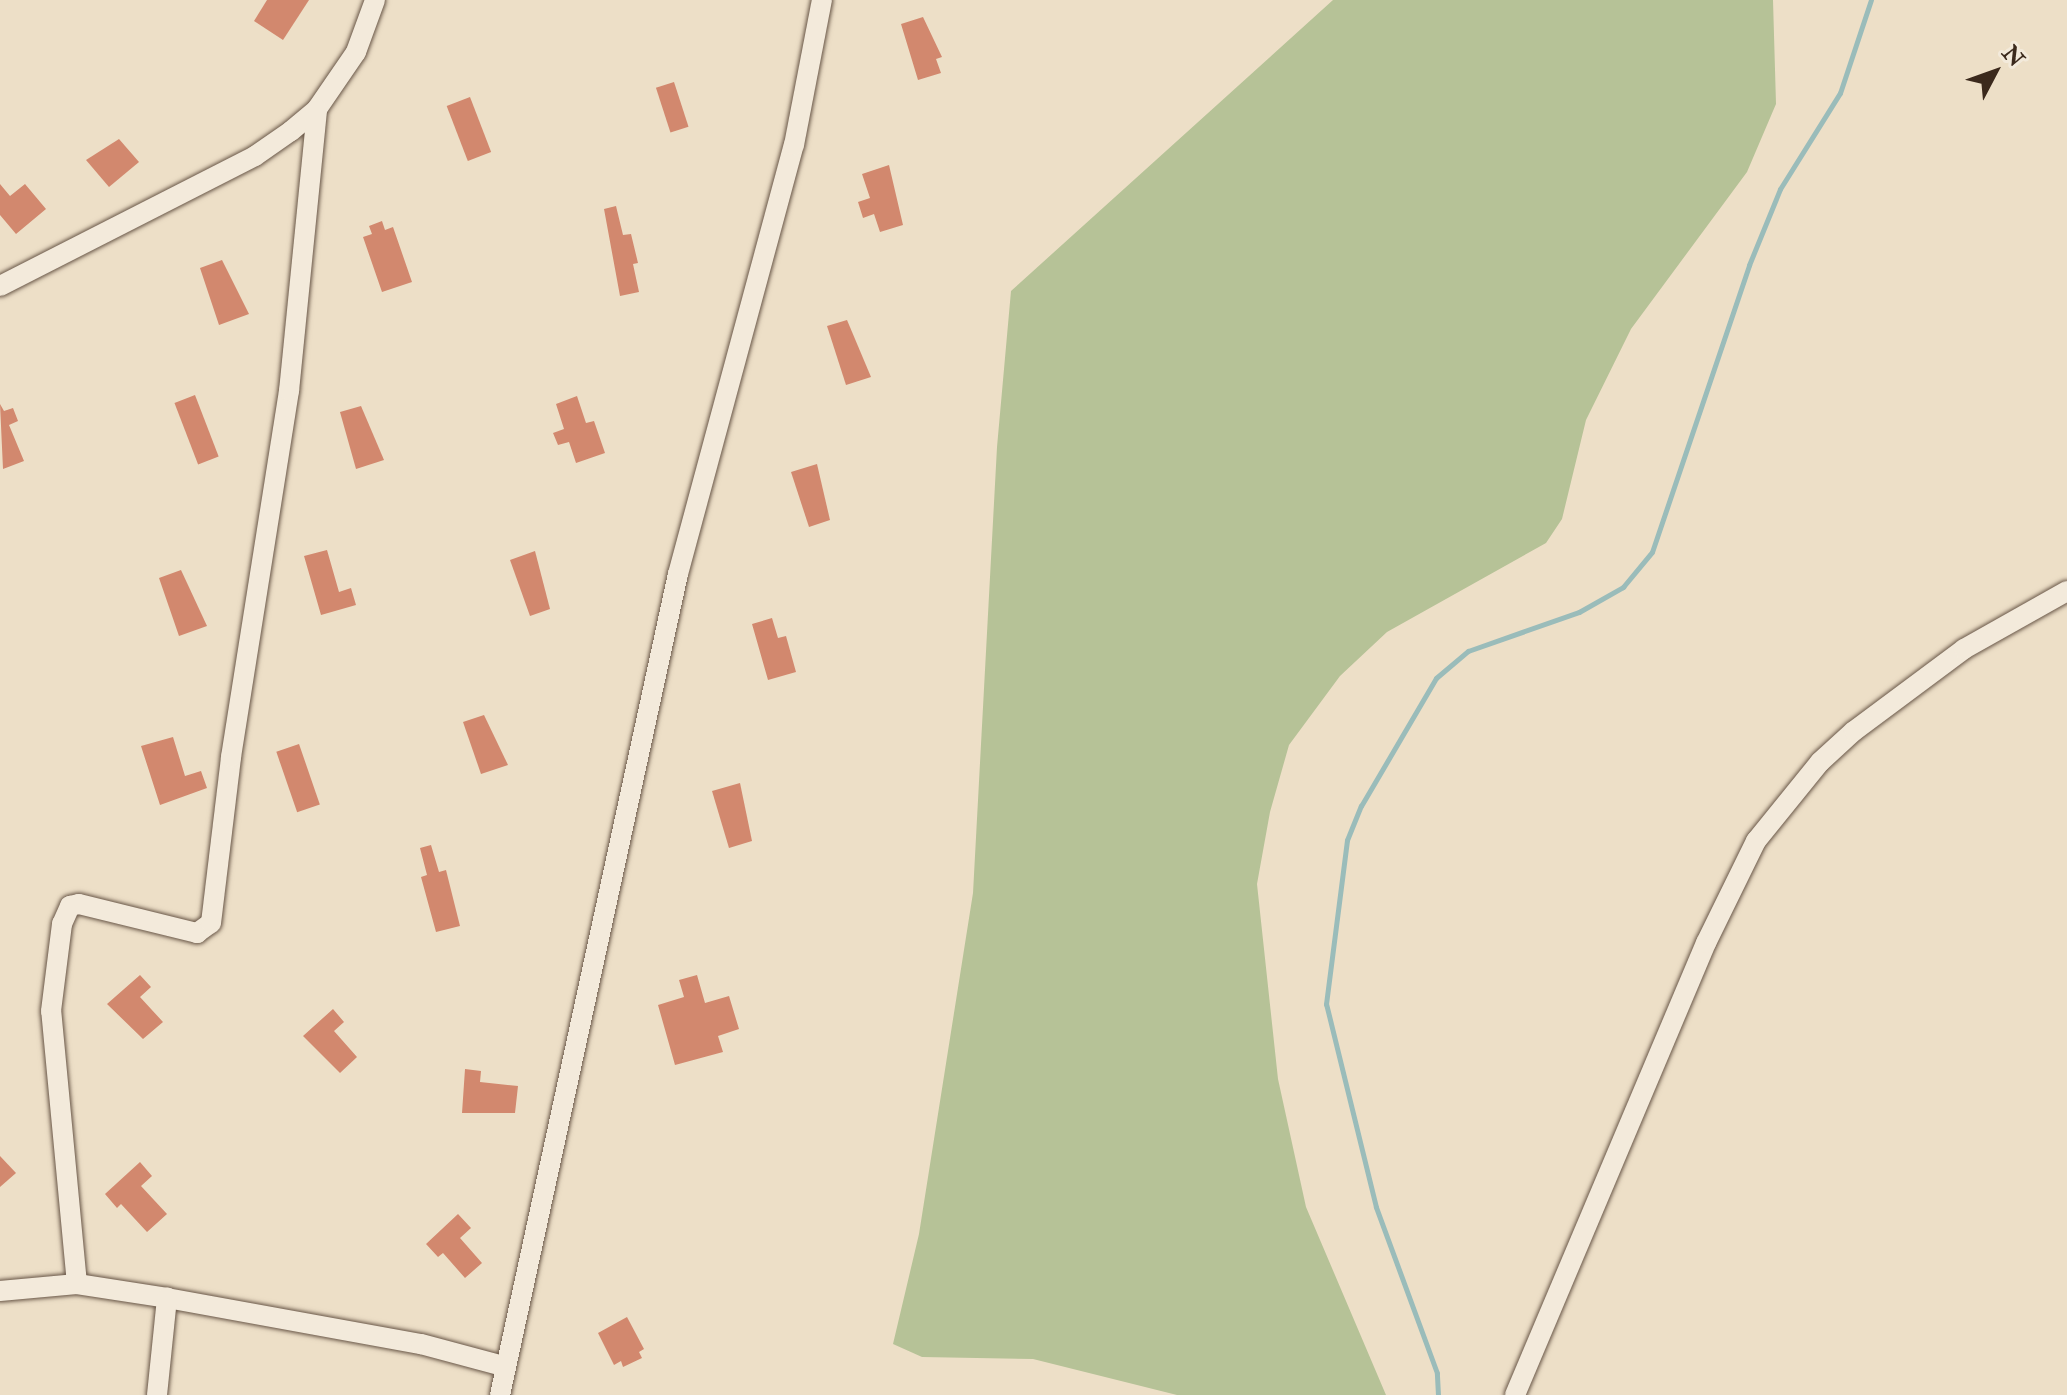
<!DOCTYPE html>
<html>
<head>
<meta charset="utf-8">
<style>
	body { margin:0 }
	#map { position:relative; width:2067px; height:1395px; overflow:hidden; background:#eddfc7; font-family:"IM FELL Double Pica",serif }
	div>[style] { position:absolute }
	.green>* { inset:0; background:#b6c297 }
	.stream>* { height:5px; margin:-2.5px; padding:0 2.5px; transform-origin:2.5px; border-radius:2.5px; background:#9abcba }
	.building>* { inset:0; background:#d2886e; transform-origin:0 0 }
	.roads { filter:drop-shadow(0 0 2px #685647) drop-shadow(0 0 2px #685647) }
	.street>* { height:20px; margin:-10px; padding:0 10px; transform-origin:10px; border-radius:10px; background:#f3eadb }
	span { translate:-50% -50%; white-space:nowrap; text-align:center; line-height:1.15; -webkit-text-stroke:7px #f3eadb; paint-order:stroke }
	.north { position:absolute; left:1955px; top:32px; width:80px; height:80px; -webkit-text-stroke:6px #f3eadb; paint-order:stroke; rotate:49deg; font-size:22px; font-weight:700; line-height:32px; text-align:center; color:#3b291c }
	.north::after { content:''; display:block; margin:auto; width:28px; height:36px; background:#3b291c; clip-path:polygon(50% 0,100% 100%,50% 72%,0 100%) }
</style>
</head>
<body>
<div id="map">
	<div class="green">
		<i style="clip-path:polygon(1333px 0,1773px 0,1776px 104px,1747px 172px,1631px 329px,1586px 420px,1562px 519px,1546px 543px,1387px 632px,1340px 676px,1289px 745px,1270px 812px,1257px 884px,1278px 1079px,1306px 1207px,1386px 1395px,1177px 1395px,1033px 1359px,922px 1357px,893px 1344px,919px 1234px,973px 893px,997px 447px,1011px 291px)"></i>
	</div>
	<div class="stream">
		<i style="left:1438px;top:1395px;width:22px;rotate:-93deg"></i>
		<i style="left:1437px;top:1373px;width:177px;rotate:-110.2deg"></i>
		<i style="left:1376px;top:1207px;width:209px;rotate:-103.8deg"></i>
		<i style="left:1326px;top:1004px;width:165px;rotate:-82.7deg"></i>
		<i style="left:1347px;top:840px;width:37px;rotate:-68deg"></i>
		<i style="left:1361px;top:806px;width:148px;rotate:-59.6deg"></i>
		<i style="left:1436px;top:678px;width:42px;rotate:-40.2deg"></i>
		<i style="left:1468px;top:651px;width:118px;rotate:-19.4deg"></i>
		<i style="left:1579px;top:612px;width:51px;rotate:-29.6deg"></i>
		<i style="left:1623px;top:587px;width:45px;rotate:-50.4deg"></i>
		<i style="left:1652px;top:552px;width:303px;rotate:-71.3deg"></i>
		<i style="left:1749px;top:265px;width:82px;rotate:-67.8deg"></i>
		<i style="left:1780px;top:189px;width:113px;rotate:-58deg"></i>
		<i style="left:1840px;top:93px;width:98px;rotate:-71.6deg"></i>
	</div>
	<div class="building">
		<i style="clip-path:polygon(267px 0,309px 0,283px 40px,254px 21px)"></i>
		<i style="clip-path:polygon(923px 17px,942px 57px,936px 59px,941px 73px,918px 80px,901px 24px)"></i>
		<i style="left:674px;top:82px;width:47px;height:19px;rotate:72deg"></i>
		<i style="left:470px;top:97px;width:59px;height:25px;rotate:69deg"></i>
		<i style="clip-path:polygon(119px 139px,139px 162px,109px 187px,86px 160px)"></i>
		<i style="clip-path:polygon(889px 165px,903px 225px,880px 232px,874px 214px,863px 218px,858px 202px,870px 198px,862px 174px)"></i>
		<i style="clip-path:polygon(0 184px,10px 196px,25px 184px,46px 209px,16px 234px,0 215px)"></i>
		<i style="clip-path:polygon(616px 206px,623px 235px,631px 234px,638px 263px,633px 264px,639px 292px,620px 296px,604px 209px)"></i>
		<i style="clip-path:polygon(382px 221px,385px 230px,393px 227px,412px 282px,382px 292px,363px 237px,372px 234px,369px 226px)"></i>
		<i style="clip-path:polygon(222px 260px,249px 314px,219px 325px,200px 268px)"></i>
		<i style="clip-path:polygon(847px 320px,871px 377px,846px 385px,827px 326px)"></i>
		<i style="left:195px;top:395px;width:66px;height:22px;rotate:69deg"></i>
		<i style="clip-path:polygon(577px 396px,586px 423px,594px 421px,605px 453px,576px 463px,569px 442px,558px 445px,553px 433px,564px 429px,556px 404px)"></i>
		<i style="clip-path:polygon(0 404px,4px 411px,13px 408px,18px 421px,9px 425px,24px 461px,3px 469px)"></i>
		<i style="clip-path:polygon(361px 406px,384px 460px,356px 469px,340px 412px)"></i>
		<i style="clip-path:polygon(817px 464px,830px 520px,809px 527px,791px 472px)"></i>
		<i style="clip-path:polygon(327px 550px,339px 592px,351px 588px,356px 605px,321px 615px,304px 556px)"></i>
		<i style="clip-path:polygon(535px 551px,550px 609px,530px 616px,510px 560px)"></i>
		<i style="clip-path:polygon(181px 570px,207px 626px,179px 636px,159px 578px)"></i>
		<i style="clip-path:polygon(772px 618px,778px 638px,786px 636px,796px 672px,768px 680px,752px 624px)"></i>
		<i style="clip-path:polygon(484px 715px,508px 765px,481px 774px,463px 722px)"></i>
		<i style="clip-path:polygon(173px 737px,185px 776px,201px 771px,207px 788px,160px 805px,141px 746px)"></i>
		<i style="left:299px;top:744px;width:64px;height:24px;rotate:71deg"></i>
		<i style="clip-path:polygon(740px 783px,752px 841px,729px 848px,712px 791px)"></i>
		<i style="clip-path:polygon(431px 845px,439px 872px,446px 870px,460px 926px,436px 932px,421px 877px,427px 875px,420px 848px)"></i>
		<i style="clip-path:polygon(140px 975px,151px 987px,140px 997px,163px 1022px,143px 1039px,107px 1004px)"></i>
		<i style="clip-path:polygon(697px 975px,705px 1003px,729px 996px,739px 1029px,718px 1036px,723px 1052px,675px 1065px,658px 1005px,684px 997px,679px 980px)"></i>
		<i style="clip-path:polygon(333px 1009px,344px 1022px,334px 1031px,357px 1057px,340px 1073px,303px 1036px)"></i>
		<i style="clip-path:polygon(465px 1069px,481px 1071px,480px 1082px,518px 1086px,515px 1113px,462px 1113px)"></i>
		<i style="clip-path:polygon(0 1156px,16px 1173px,0 1187px)"></i>
		<i style="clip-path:polygon(140px 1162px,152px 1176px,141px 1186px,167px 1214px,147px 1232px,121px 1204px,117px 1208px,105px 1194px)"></i>
		<i style="clip-path:polygon(458px 1214px,471px 1228px,460px 1238px,482px 1263px,465px 1278px,443px 1253px,438px 1257px,426px 1244px)"></i>
		<i style="clip-path:polygon(627px 1317px,644px 1349px,639px 1352px,642px 1358px,623px 1367px,621px 1361px,614px 1365px,598px 1333px)"></i>
	</div>
	<div class="roads">
		<div class="street">
			<i style="left:0;top:286px;width:286px;rotate:-27deg"></i>
			<i style="left:255px;top:156px;width:44px;rotate:-34.8deg"></i>
			<i style="left:291px;top:131px;width:34px;rotate:-40deg"></i>
			<i style="left:317px;top:109px;width:69px;rotate:-55.6deg"></i>
			<i style="left:356px;top:52px;width:55px;rotate:-69.9deg"></i>
			<i style="left:77px;top:1284px;width:274px;rotate:-95.4deg"></i>
			<i style="left:51px;top:1011px;width:88px;rotate:-82.8deg"></i>
			<i style="left:62px;top:924px;width:20px;rotate:-66deg"></i>
			<i style="left:70px;top:906px;width:9px;rotate:-13deg"></i>
			<i style="left:79px;top:904px;width:122px;rotate:13.8deg"></i>
			<i style="left:197px;top:933px;width:17px;rotate:-36deg"></i>
			<i style="left:211px;top:923px;width:167px;rotate:-83.1deg"></i>
			<i style="left:231px;top:757px;width:371px;rotate:-81deg"></i>
			<i style="left:289px;top:391px;width:283px;rotate:-84.3deg"></i>
			<i style="left:0;top:1291px;width:77px;rotate:-5.2deg"></i>
			<i style="left:77px;top:1284px;width:91px;rotate:8.8deg"></i>
			<i style="left:167px;top:1298px;width:258px;rotate:10.3deg"></i>
			<i style="left:421px;top:1344px;width:85px;rotate:15deg"></i>
			<i style="left:157px;top:1395px;width:98px;rotate:-84.1deg"></i>
			<i style="left:500px;top:1395px;width:840px;rotate:-77.77deg"></i>
			<i style="left:678px;top:574px;width:444px;rotate:-74.9deg"></i>
			<i style="left:794px;top:145px;width:148px;rotate:-79.1deg"></i>
			<i style="left:1515px;top:1395px;width:491px;rotate:-67.1deg"></i>
			<i style="left:1706px;top:943px;width:114px;rotate:-63.9deg"></i>
			<i style="left:1756px;top:841px;width:102px;rotate:-51deg"></i>
			<i style="left:1820px;top:762px;width:46px;rotate:-42.4deg"></i>
			<i style="left:1854px;top:731px;width:137px;rotate:-36.7deg"></i>
			<i style="left:1964px;top:649px;width:118px;rotate:-29.4deg"></i>
		</div>
	</div>
	<div class="north">N</div>
</div>
</body>
</html>
